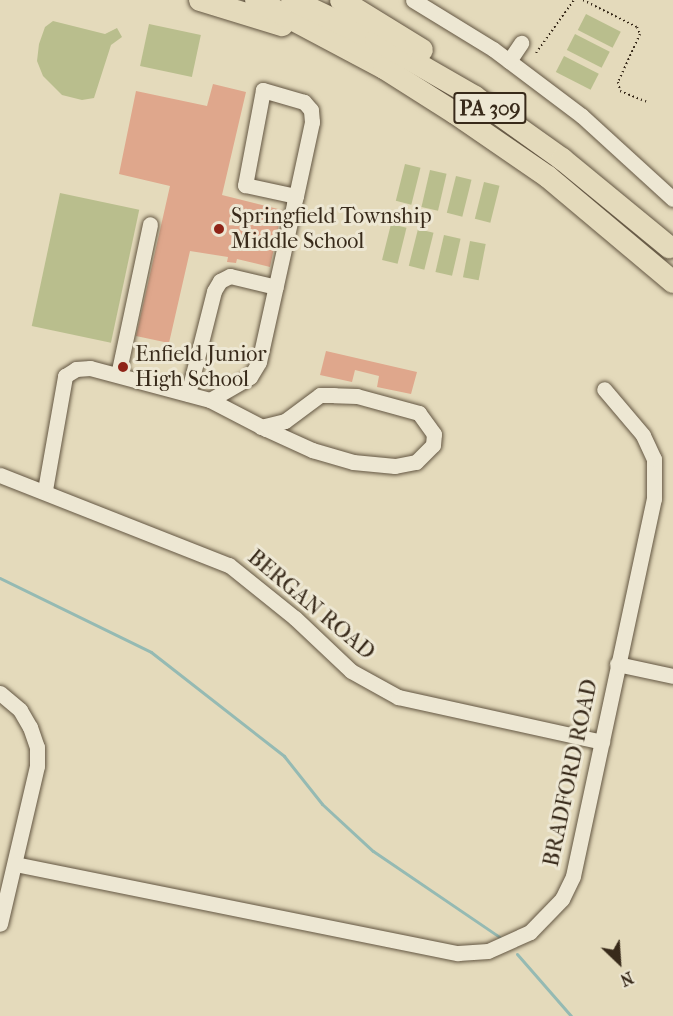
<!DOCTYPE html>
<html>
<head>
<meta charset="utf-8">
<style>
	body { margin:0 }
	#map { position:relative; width:673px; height:1016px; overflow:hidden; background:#e4dabb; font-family:"IM FELL French Canon",serif }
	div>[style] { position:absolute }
	.green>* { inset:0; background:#b9be8d; transform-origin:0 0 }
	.stream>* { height:3px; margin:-1.5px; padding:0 1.5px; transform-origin:1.5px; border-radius:1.5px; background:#95bab3 }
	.building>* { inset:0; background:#dfa78c }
	.path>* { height:2px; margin-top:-1px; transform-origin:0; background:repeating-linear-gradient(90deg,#382a1a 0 1.5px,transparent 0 4.5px) }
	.roads { filter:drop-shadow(0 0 2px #635642) drop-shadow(0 0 2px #635642) }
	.minor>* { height:15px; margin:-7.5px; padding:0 7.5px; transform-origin:7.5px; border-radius:7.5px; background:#ede7d3 }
	.highway>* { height:22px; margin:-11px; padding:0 11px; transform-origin:11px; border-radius:11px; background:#e4dabb }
	.dots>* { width:16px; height:16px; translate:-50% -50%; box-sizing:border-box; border:3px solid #ede7d3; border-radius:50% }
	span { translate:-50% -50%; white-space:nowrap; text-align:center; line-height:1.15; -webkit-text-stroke:6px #ede7d3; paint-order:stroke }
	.shield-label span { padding:2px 4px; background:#ede7d3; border:2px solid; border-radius:4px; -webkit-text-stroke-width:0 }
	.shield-label { font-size:21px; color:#382a1a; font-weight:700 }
	.poi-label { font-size:22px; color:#382a1a }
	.left { translate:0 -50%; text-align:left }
	.street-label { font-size:22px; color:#382a1a }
	.north { position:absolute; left:589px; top:932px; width:60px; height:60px; -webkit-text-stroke:4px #ede7d3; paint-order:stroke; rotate:155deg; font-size:16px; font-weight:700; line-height:24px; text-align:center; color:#382a1a }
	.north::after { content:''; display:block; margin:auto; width:21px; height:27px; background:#382a1a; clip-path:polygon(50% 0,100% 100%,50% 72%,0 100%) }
</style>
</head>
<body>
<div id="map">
	<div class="green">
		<i style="left:586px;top:14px;width:39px;height:18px;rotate:27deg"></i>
		<i style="clip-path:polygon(53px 21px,105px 34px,117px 28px,122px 37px,111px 45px,94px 98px,82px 100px,62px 95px,43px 76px,37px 61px,39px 44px,45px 27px)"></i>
		<i style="left:149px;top:24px;width:53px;height:43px;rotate:12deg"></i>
		<i style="left:575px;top:34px;width:39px;height:18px;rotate:27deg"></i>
		<i style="left:564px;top:56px;width:39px;height:18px;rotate:27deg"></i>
		<i style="left:405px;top:164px;width:16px;height:38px;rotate:14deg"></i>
		<i style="left:430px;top:170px;width:17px;height:38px;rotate:13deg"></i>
		<i style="left:456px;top:176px;width:16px;height:38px;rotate:14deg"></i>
		<i style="left:484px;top:182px;width:16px;height:38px;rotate:14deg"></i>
		<i style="left:60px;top:193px;width:81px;height:136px;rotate:12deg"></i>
		<i style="left:391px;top:224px;width:16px;height:37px;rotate:14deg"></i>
		<i style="left:418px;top:229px;width:16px;height:38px;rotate:14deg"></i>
		<i style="left:444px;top:235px;width:17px;height:38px;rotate:13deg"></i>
		<i style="left:470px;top:241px;width:16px;height:37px;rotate:11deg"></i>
	</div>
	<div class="stream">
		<i style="left:0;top:578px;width:168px;rotate:26.1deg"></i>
		<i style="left:151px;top:652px;width:169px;rotate:38deg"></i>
		<i style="left:284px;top:756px;width:61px;rotate:51.6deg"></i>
		<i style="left:322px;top:804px;width:69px;rotate:42.7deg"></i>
		<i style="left:373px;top:851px;width:155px;rotate:34.2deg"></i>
		<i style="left:517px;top:954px;width:82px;rotate:48.9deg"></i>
	</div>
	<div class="building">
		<i style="clip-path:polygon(213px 84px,246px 92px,222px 195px,282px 210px,270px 267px,237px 259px,236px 263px,227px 262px,228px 257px,190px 251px,169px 343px,136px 336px,170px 186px,119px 174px,136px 91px,207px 106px)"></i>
		<i style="clip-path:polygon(326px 351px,417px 372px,411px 394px,377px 387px,379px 376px,355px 370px,352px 382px,320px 375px)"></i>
	</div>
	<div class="path">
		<i style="left:583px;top:0;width:60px;rotate:26.6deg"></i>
		<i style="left:637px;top:27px;width:8px;rotate:67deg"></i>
		<i style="left:640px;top:34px;width:53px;rotate:114.6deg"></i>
		<i style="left:618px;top:82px;width:9px;rotate:77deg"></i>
		<i style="left:620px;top:91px;width:31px;rotate:22deg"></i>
		<i style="left:536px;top:53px;width:65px;rotate:-54.4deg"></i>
	</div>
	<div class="roads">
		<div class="minor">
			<i style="left:413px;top:0;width:94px;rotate:31.5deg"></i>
			<i style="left:493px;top:49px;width:111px;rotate:37deg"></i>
			<i style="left:582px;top:116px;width:123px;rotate:42.4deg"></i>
			<i style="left:509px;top:61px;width:22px;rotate:-56deg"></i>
			<i style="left:118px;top:375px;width:154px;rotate:-78deg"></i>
			<i style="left:188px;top:394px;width:106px;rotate:-75.8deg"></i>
			<i style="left:214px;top:291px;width:12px;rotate:-59deg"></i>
			<i style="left:220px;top:281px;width:11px;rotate:-27deg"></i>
			<i style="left:230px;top:276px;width:47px;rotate:13.4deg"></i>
			<i style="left:210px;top:400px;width:46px;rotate:-29.9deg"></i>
			<i style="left:250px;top:377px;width:17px;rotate:-59deg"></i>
			<i style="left:259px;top:362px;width:162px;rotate:-77.5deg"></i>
			<i style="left:294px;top:204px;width:8px;rotate:-76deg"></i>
			<i style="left:296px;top:196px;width:76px;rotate:-77.8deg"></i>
			<i style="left:312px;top:122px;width:12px;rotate:-95deg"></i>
			<i style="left:311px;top:110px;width:11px;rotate:-131deg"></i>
			<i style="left:304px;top:102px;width:43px;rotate:-163.7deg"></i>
			<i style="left:263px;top:90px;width:97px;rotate:100.7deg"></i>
			<i style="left:245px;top:185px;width:52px;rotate:12.2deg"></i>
			<i style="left:0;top:475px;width:246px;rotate:21.5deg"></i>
			<i style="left:229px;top:565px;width:85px;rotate:38.8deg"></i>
			<i style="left:295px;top:618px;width:77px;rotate:43.4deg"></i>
			<i style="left:351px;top:671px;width:54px;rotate:29deg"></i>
			<i style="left:398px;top:697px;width:209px;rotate:12.4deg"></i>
			<i style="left:45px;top:490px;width:116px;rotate:-80deg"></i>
			<i style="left:65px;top:376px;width:13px;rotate:-32deg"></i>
			<i style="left:76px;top:369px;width:14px;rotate:-4deg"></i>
			<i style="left:90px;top:368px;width:124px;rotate:14.9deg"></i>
			<i style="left:210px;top:400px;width:63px;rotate:27.4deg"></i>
			<i style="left:266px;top:429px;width:51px;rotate:24.5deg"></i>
			<i style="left:312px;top:450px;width:43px;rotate:16.3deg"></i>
			<i style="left:353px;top:462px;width:42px;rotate:5.4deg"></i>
			<i style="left:395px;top:466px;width:21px;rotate:-11deg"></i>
			<i style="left:416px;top:462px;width:24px;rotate:-45deg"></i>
			<i style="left:433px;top:445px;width:11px;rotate:-85deg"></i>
			<i style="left:434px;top:434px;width:26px;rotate:-126deg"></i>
			<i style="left:419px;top:413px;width:64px;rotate:-164.7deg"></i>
			<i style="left:357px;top:396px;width:23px;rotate:-178deg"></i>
			<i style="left:334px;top:395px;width:14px;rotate:180deg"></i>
			<i style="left:320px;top:395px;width:44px;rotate:143.4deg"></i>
			<i style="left:285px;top:421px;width:25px;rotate:166deg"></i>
			<i style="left:617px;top:664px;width:57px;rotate:12.1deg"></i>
			<i style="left:0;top:693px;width:26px;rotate:40deg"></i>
			<i style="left:20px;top:710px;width:20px;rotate:60deg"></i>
			<i style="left:30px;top:727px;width:21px;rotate:71deg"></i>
			<i style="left:37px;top:747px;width:19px;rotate:90deg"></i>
			<i style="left:37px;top:766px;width:162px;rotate:103.2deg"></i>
			<i style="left:15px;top:864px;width:452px;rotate:11.4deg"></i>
			<i style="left:458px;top:953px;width:30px;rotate:-4deg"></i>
			<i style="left:488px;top:951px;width:46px;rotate:-24.3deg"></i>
			<i style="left:530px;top:932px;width:46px;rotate:-45.9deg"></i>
			<i style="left:562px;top:899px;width:25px;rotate:-64deg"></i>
			<i style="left:573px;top:876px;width:386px;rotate:-77.9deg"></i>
			<i style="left:654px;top:499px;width:40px;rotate:-90deg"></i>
			<i style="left:654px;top:459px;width:26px;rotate:-115deg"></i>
			<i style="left:643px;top:435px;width:60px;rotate:-130.3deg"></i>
		</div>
		<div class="highway">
			<i style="left:200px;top:0;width:86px;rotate:17deg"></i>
			<i style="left:256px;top:0;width:145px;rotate:28deg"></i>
			<i style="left:384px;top:68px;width:84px;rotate:32.4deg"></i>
			<i style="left:455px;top:113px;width:113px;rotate:34.5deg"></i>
			<i style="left:548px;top:177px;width:163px;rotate:40deg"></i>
			<i style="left:292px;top:0;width:93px;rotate:25.5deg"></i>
			<i style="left:376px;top:40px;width:114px;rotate:29.9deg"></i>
			<i style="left:475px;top:97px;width:107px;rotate:35.5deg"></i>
			<i style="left:562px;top:159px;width:139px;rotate:39.4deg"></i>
			<i style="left:341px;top:0;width:95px;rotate:31.7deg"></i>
		</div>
	</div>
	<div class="dots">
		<i style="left:219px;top:229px;background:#8f2418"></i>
		<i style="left:123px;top:367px;background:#8f2418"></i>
	</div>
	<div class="shield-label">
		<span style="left:490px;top:108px">PA 309</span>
	</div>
	<div class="poi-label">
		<span class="left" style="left:231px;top:229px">Springfield Township<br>Middle School</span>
		<span class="left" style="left:135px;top:367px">Enfield Junior<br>High School</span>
	</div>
	<div class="street-label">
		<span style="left:311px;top:605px;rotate:40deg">BERGAN ROAD</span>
		<span style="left:571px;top:773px;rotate:-78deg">BRADFORD ROAD</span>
	</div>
	<div class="north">N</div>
</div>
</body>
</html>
